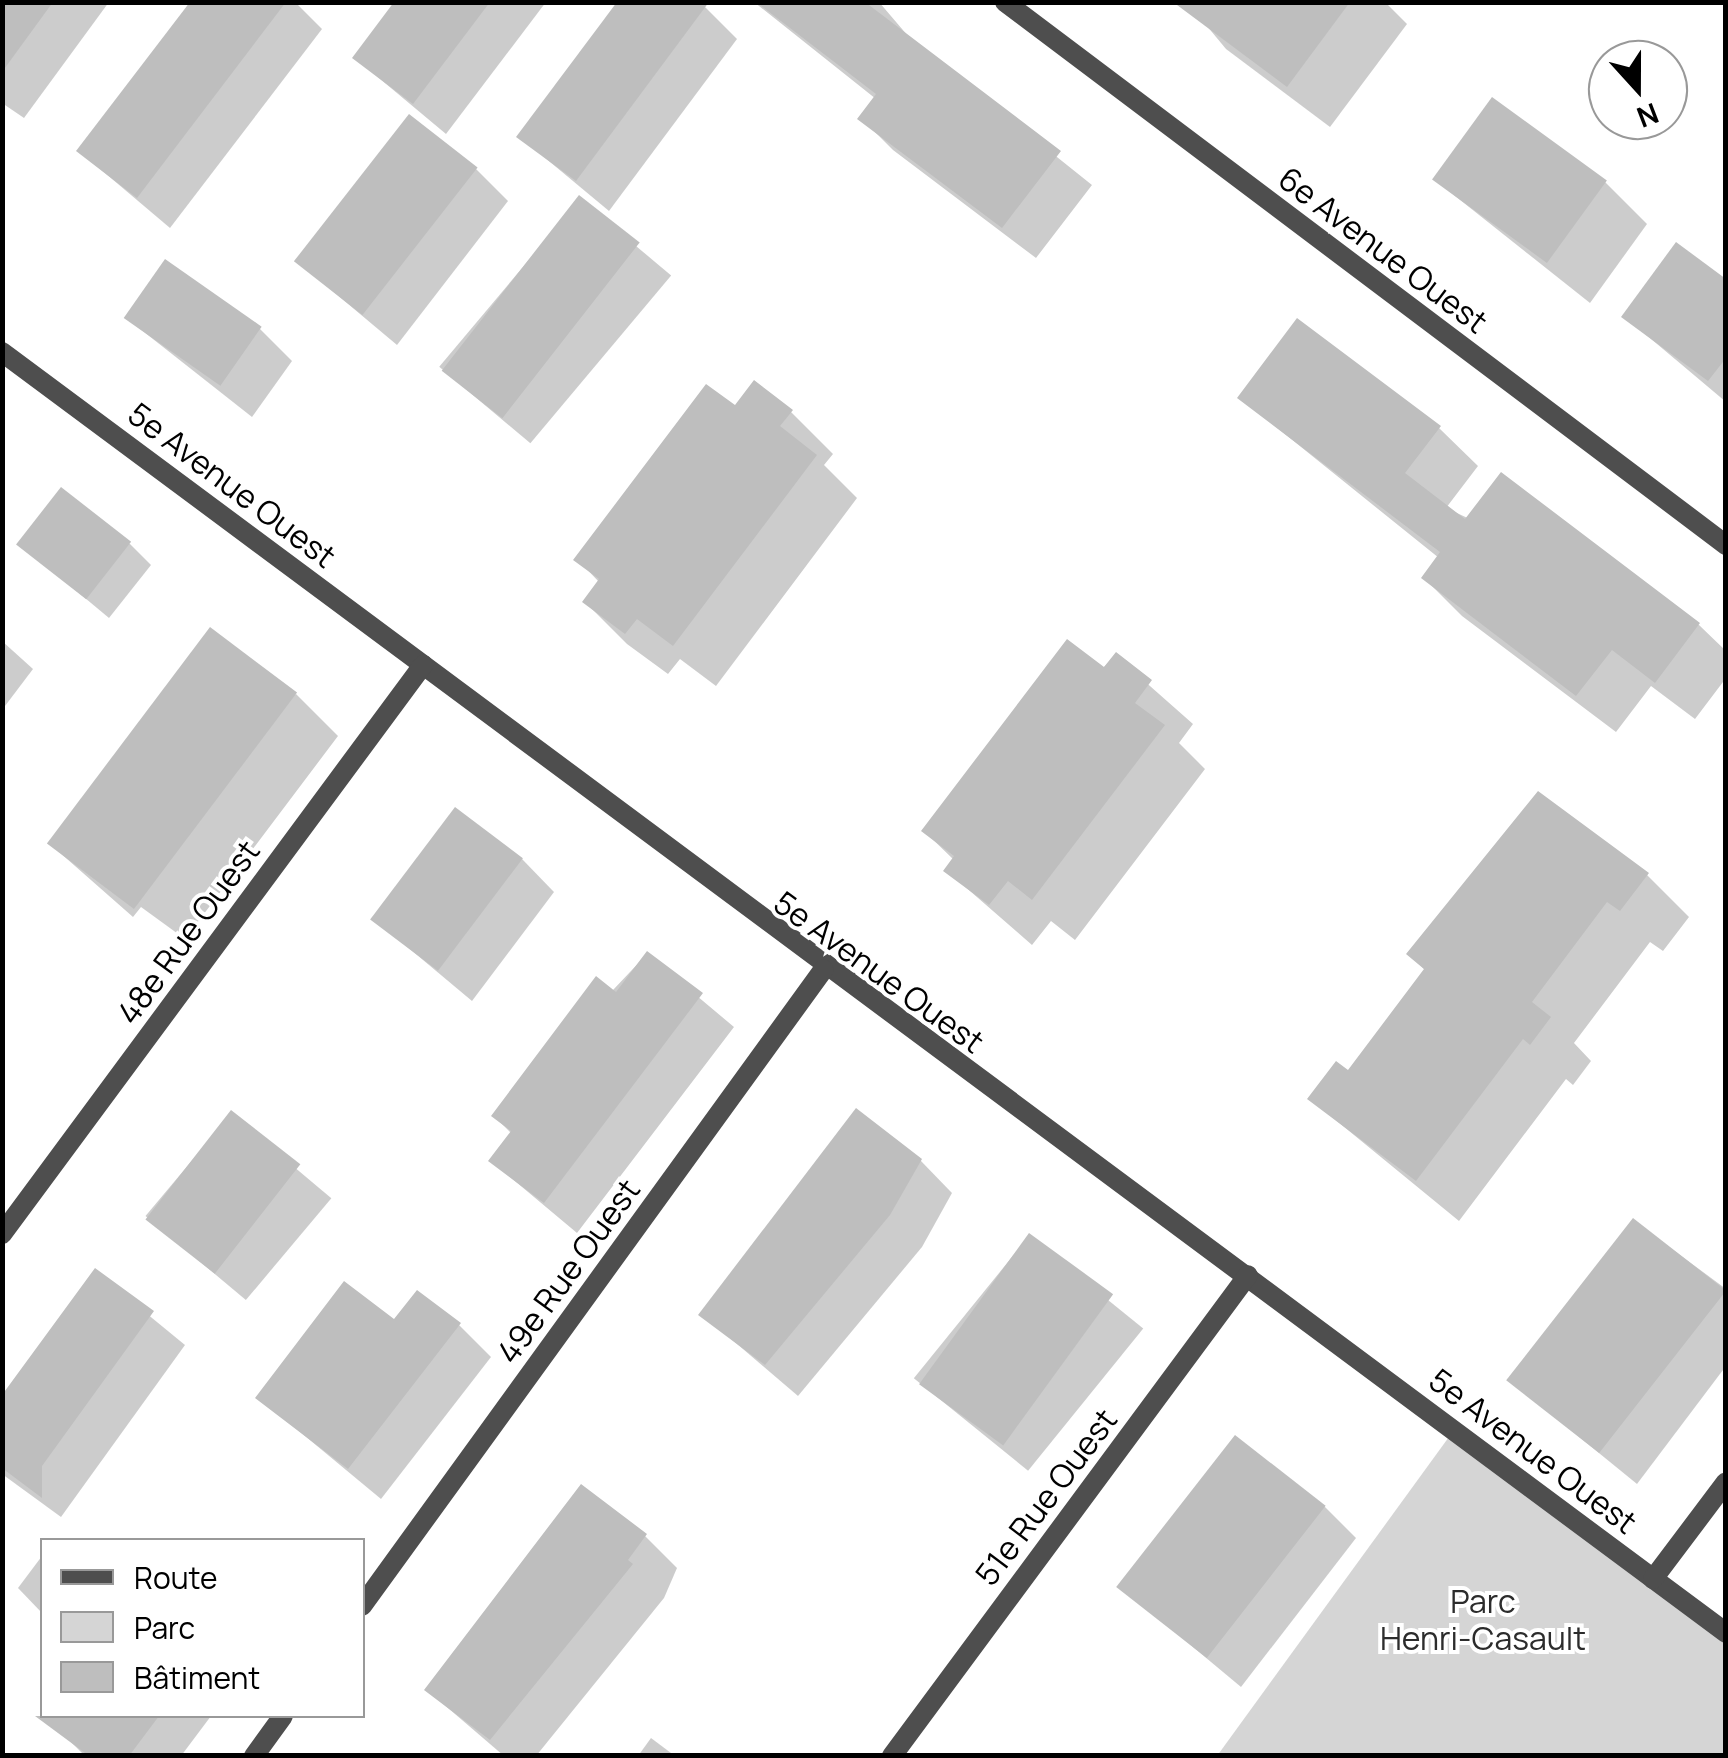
<!DOCTYPE html>
<html>
<head>
<meta charset="utf-8">
<style>
	body { margin:0 }
	#map { position:relative; width:1728px; height:1758px; overflow:hidden; background:#fff; font-family:Manrope,sans-serif }
	div>[style] { position:absolute }
	.green>* { inset:0; background:#d5d5d5 }
	.shadow>* { inset:0; background:#0003; transform-origin:0 0 }
	.building>* { inset:0; background:#bebebe; transform-origin:0 0 }
	.street>* { height:20px; margin:-10px; padding:0 10px; transform-origin:10px; border-radius:10px; background:#4e4e4e }
	span { translate:-50% -50%; white-space:nowrap; text-align:center; line-height:1.15; -webkit-text-stroke:8px #fff; paint-order:stroke }
	.street-label { font-size:32px; color:#000 }
	.park-label { font-size:32px; color:#2c2c2c }
	.frame { position:absolute; inset:0; border:5px solid #000; pointer-events:none }
	.legend { position:absolute; left:40px; top:1538px; width:325px; height:180px; box-sizing:border-box; background:#fff; border:2px solid #999; margin:0; padding:12px 18px; list-style:none; font-size:30px; color:#000 }
	.legend li { display:flex; align-items:center; gap:20px; height:50px }
	.legend b { width:50px; border:2px solid #999 }
	.north { position:absolute; left:1588px; top:40px; width:100px; height:100px; box-sizing:border-box; background:#fff; border:2px solid #999; border-radius:50%; rotate:159deg; font-size:28px; font-weight:700; line-height:40px; text-align:center; color:#000 }
	.north::after { content:''; display:block; margin:auto; width:35px; height:45px; background:#000; clip-path:polygon(50% 0,100% 100%,50% 72%,0 100%) }
</style>
</head>
<body>
<div id="map">
	<div class="green">
		<i style="clip-path:polygon(1454px 1430px,1725px 1633px,1725px 1755px,1217px 1756px)"></i>
	</div>
	<div class="shadow">
		<i style="clip-path:polygon(2px 2px,109px 2px,24px 118px,2px 103px)"></i>
		<i style="clip-path:polygon(193px 2px,295px 2px,322px 29px,170px 228px,79px 151px)"></i>
		<i style="clip-path:polygon(397px 2px,546px 2px,446px 134px,355px 58px)"></i>
		<i style="clip-path:polygon(754px 2px,879px 2px,914px 43px,1092px 185px,1036px 258px,893px 150px,861px 118px,876px 99px)"></i>
		<i style="clip-path:polygon(1187px 2px,1385px 2px,1407px 24px,1330px 127px,1226px 49px)"></i>
		<i style="clip-path:polygon(705px 7px,737px 39px,609px 211px,520px 137px)"></i>
		<i style="clip-path:polygon(476px 169px,508px 201px,397px 345px,298px 262px)"></i>
		<i style="clip-path:polygon(1435px 180px,1605px 182px,1647px 224px,1590px 303px)"></i>
		<i style="left:580px;top:199px;width:119px;height:219px;rotate:40deg"></i>
		<i style="clip-path:polygon(1726px 282px,1726px 402px,1625px 317px)"></i>
		<i style="clip-path:polygon(125px 317px,260px 329px,292px 361px,252px 417px)"></i>
		<i style="clip-path:polygon(1240px 398px,1439px 428px,1478px 466px,1446px 508px,1699px 625px,1726px 651px,1726px 678px,1695px 719px,1651px 686px,1616px 732px,1462px 616px,1424px 578px,1439px 558px)"></i>
		<i style="clip-path:polygon(735px 408px,791px 412px,833px 454px,824px 465px,857px 498px,716px 686px,680px 659px,668px 674px,627px 644px,585px 602px,600px 583px,577px 559px)"></i>
		<i style="clip-path:polygon(19px 543px,130px 544px,151px 565px,109px 618px)"></i>
		<i style="clip-path:polygon(2px 641px,33px 669px,2px 710px)"></i>
		<i style="clip-path:polygon(1116px 656px,1193px 724px,1179px 743px,1205px 769px,1075px 940px,1051px 921px,1032px 945px,947px 871px,954px 860px,924px 831px)"></i>
		<i style="clip-path:polygon(296px 694px,338px 736px,185px 939px,141px 907px,133px 917px,50px 844px)"></i>
		<i style="clip-path:polygon(522px 859px,554px 892px,472px 1001px,374px 919px)"></i>
		<i style="clip-path:polygon(1647px 875px,1689px 917px,1663px 951px,1650px 942px,1574px 1043px,1591px 1061px,1573px 1085px,1566px 1079px,1459px 1221px,1310px 1099px,1349px 1073px,1426px 971px,1409px 954px)"></i>
		<i style="clip-path:polygon(647px 954px,734px 1027px,577px 1233px,491px 1161px,512px 1134px,494px 1116px)"></i>
		<i style="left:231px;top:1114px;width:131px;height:133px;rotate:40deg"></i>
		<i style="clip-path:polygon(920px 1160px,952px 1193px,922px 1247px,798px 1396px,702px 1314px)"></i>
		<i style="clip-path:polygon(1634px 1221px,1726px 1289px,1726px 1366px,1637px 1484px,1513px 1383px)"></i>
		<i style="left:1029px;top:1236px;width:147px;height:183px;rotate:39deg"></i>
		<i style="clip-path:polygon(96px 1272px,185px 1345px,61px 1517px,2px 1474px,2px 1400px)"></i>
		<i style="clip-path:polygon(395px 1323px,459px 1325px,491px 1357px,381px 1499px,258px 1397px)"></i>
		<i style="clip-path:polygon(1324px 1506px,1356px 1538px,1241px 1687px,1121px 1587px)"></i>
		<i style="clip-path:polygon(645px 1536px,677px 1568px,664px 1598px,536px 1756px,504px 1756px,427px 1690px)"></i>
		<i style="clip-path:polygon(42px 1556px,42px 1613px,18px 1588px)"></i>
		<i style="clip-path:polygon(76px 1716px,211px 1716px,181px 1756px,85px 1756px,62px 1733px)"></i>
		<i style="clip-path:polygon(651px 1738px,675px 1756px,638px 1756px)"></i>
	</div>
	<div class="building">
		<i style="clip-path:polygon(2px 2px,53px 2px,2px 72px)"></i>
		<i style="clip-path:polygon(190px 2px,286px 2px,137px 198px,76px 151px)"></i>
		<i style="clip-path:polygon(394px 2px,490px 2px,413px 104px,352px 58px)"></i>
		<i style="clip-path:polygon(617px 2px,709px 2px,576px 181px,516px 137px)"></i>
		<i style="clip-path:polygon(756px 2px,865px 2px,1061px 151px,1002px 228px,857px 119px,876px 94px)"></i>
		<i style="clip-path:polygon(1173px 2px,1350px 2px,1287px 87px)"></i>
		<i style="left:1492px;top:97px;width:142px;height:102px;rotate:36deg"></i>
		<i style="left:409px;top:114px;width:87px;height:187px;rotate:38deg"></i>
		<i style="left:579px;top:195px;width:77px;height:223px;rotate:38deg"></i>
		<i style="clip-path:polygon(1676px 242px,1726px 279px,1726px 358px,1708px 381px,1621px 317px)"></i>
		<i style="left:165px;top:259px;width:118px;height:72px;rotate:35deg"></i>
		<i style="clip-path:polygon(1297px 318px,1441px 426px,1405px 473px,1465px 519px,1501px 472px,1700px 623px,1655px 683px,1612px 650px,1576px 696px,1421px 578px,1440px 552px,1237px 398px)"></i>
		<i style="clip-path:polygon(754px 380px,793px 410px,780px 426px,817px 455px,673px 646px,637px 619px,625px 634px,582px 602px,599px 579px,573px 560px,706px 384px,735px 405px)"></i>
		<i style="left:61px;top:487px;width:89px;height:73px;rotate:38deg"></i>
		<i style="left:210px;top:627px;width:109px;height:271px;rotate:37deg"></i>
		<i style="clip-path:polygon(1067px 639px,1104px 667px,1116px 652px,1152px 680px,1135px 703px,1165px 725px,1032px 900px,1008px 881px,989px 905px,943px 871px,954px 856px,921px 831px)"></i>
		<i style="clip-path:polygon(1538px 791px,1649px 873px,1620px 911px,1607px 902px,1532px 1002px,1551px 1017px,1530px 1045px,1523px 1039px,1416px 1181px,1307px 1099px,1336px 1061px,1348px 1070px,1424px 969px,1406px 954px)"></i>
		<i style="left:455px;top:807px;width:85px;height:141px;rotate:37deg"></i>
		<i style="clip-path:polygon(647px 951px,703px 993px,544px 1203px,488px 1161px,511px 1131px,491px 1116px,596px 976px,616px 992px)"></i>
		<i style="clip-path:polygon(856px 1108px,922px 1159px,890px 1215px,765px 1365px,698px 1315px)"></i>
		<i style="left:231px;top:1110px;width:88px;height:139px;rotate:38deg"></i>
		<i style="left:1633px;top:1218px;width:118px;height:206px;rotate:38deg"></i>
		<i style="left:1029px;top:1233px;width:104px;height:187px;rotate:36deg"></i>
		<i style="clip-path:polygon(95px 1268px,154px 1311px,42px 1466px,42px 1498px,2px 1468px,2px 1395px)"></i>
		<i style="clip-path:polygon(344px 1281px,394px 1319px,417px 1290px,461px 1323px,348px 1469px,255px 1398px)"></i>
		<i style="left:1235px;top:1435px;width:115px;height:193px;rotate:38deg"></i>
		<i style="clip-path:polygon(581px 1484px,647px 1534px,628px 1560px,633px 1564px,490px 1740px,424px 1690px)"></i>
		<i style="clip-path:polygon(35px 1716px,159px 1716px,129px 1756px,89px 1756px)"></i>
	</div>
	<div class="street">
		<i style="left:1005px;top:2px;width:903px;rotate:36.98deg"></i>
		<i style="left:2px;top:352px;width:2148px;rotate:36.61deg"></i>
		<i style="left:2px;top:1234px;width:708px;rotate:-53.5deg"></i>
		<i style="left:1653px;top:1579px;width:121px;rotate:-53deg"></i>
		<i style="left:362px;top:1606px;width:786px;rotate:-54.06deg"></i>
		<i style="left:254px;top:1756px;width:49px;rotate:-54.1deg"></i>
		<i style="left:892px;top:1756px;width:598px;rotate:-53.49deg"></i>
	</div>
	<div class="street-label">
		<span style="left:1383px;top:250px;rotate:37deg">6e Avenue Ouest</span>
		<span style="left:232px;top:485px;rotate:37deg">5e Avenue Ouest</span>
		<span style="left:188px;top:932px;rotate:-54deg">48e Rue Ouest</span>
		<span style="left:879px;top:972px;rotate:36deg">5e Avenue Ouest</span>
		<span style="left:568px;top:1271px;rotate:-54deg">49e Rue Ouest</span>
		<span style="left:1533px;top:1451px;rotate:37deg">5e Avenue Ouest</span>
		<span style="left:1046px;top:1497px;rotate:-53deg">51e Rue Ouest</span>
	</div>
	<div class="park-label">
		<span style="left:1483px;top:1620px">Parc<br>Henri-Casault</span>
	</div>
	<div class="frame"></div>
	<ul class="legend">
	<li><b style="height:12px;background:#4e4e4e"></b>Route</li>
	<li><b style="height:28px;background:#d5d5d5"></b>Parc</li>
	<li><b style="height:28px;background:#bebebe"></b>Bâtiment</li>
	</ul>
	<div class="north">N</div>
</div>
</body>
</html>
